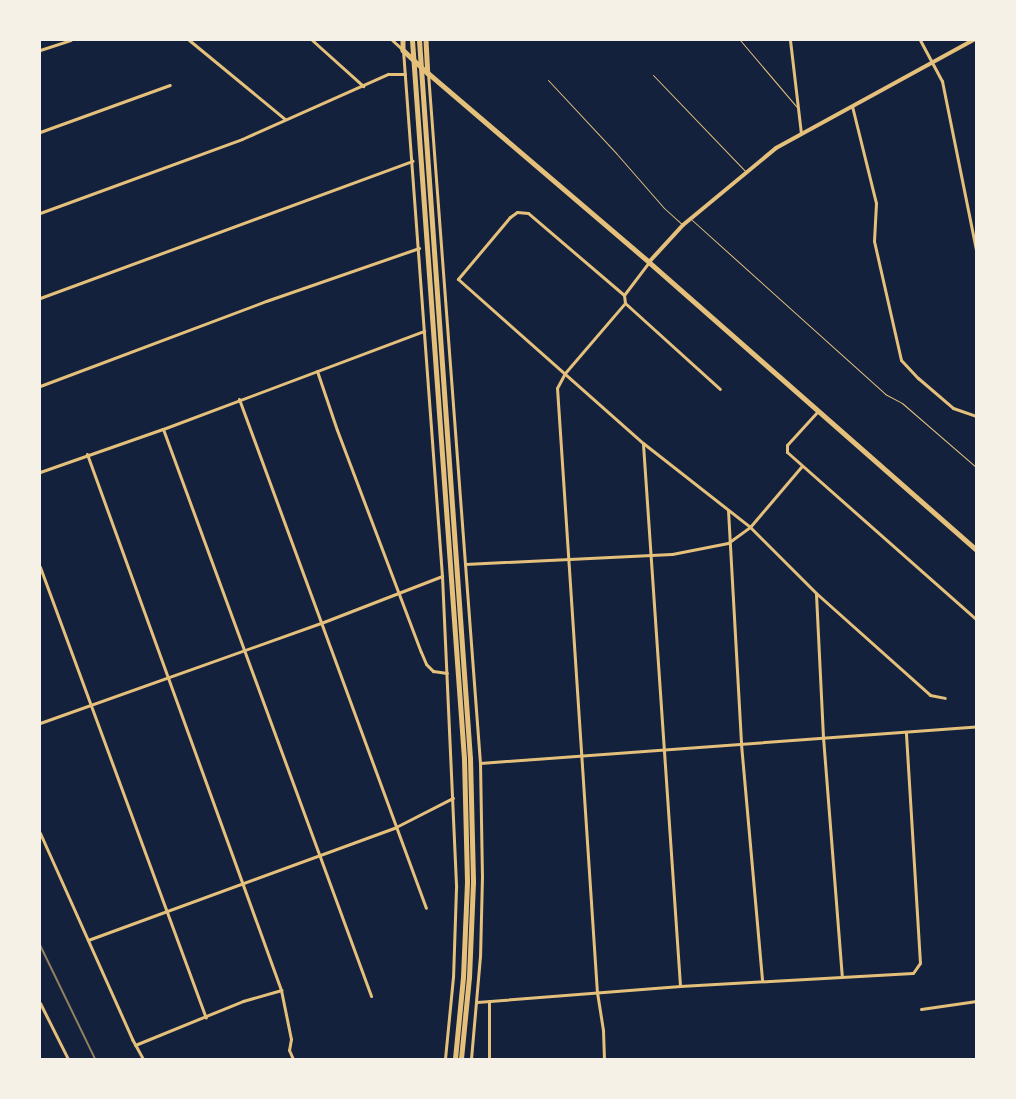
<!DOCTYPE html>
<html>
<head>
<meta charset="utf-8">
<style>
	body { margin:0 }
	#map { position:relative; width:1016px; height:1099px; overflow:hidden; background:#14213d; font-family:Inter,sans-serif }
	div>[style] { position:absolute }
	.service>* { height:1px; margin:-0.5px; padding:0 0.5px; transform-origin:0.5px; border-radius:0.5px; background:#e5c07b }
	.minor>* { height:3px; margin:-1.5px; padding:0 1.5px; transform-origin:1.5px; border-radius:1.5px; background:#e5c07b }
	.tertiary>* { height:4px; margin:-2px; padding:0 2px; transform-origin:2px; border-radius:2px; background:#e5c07b }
	.secondary>* { height:4.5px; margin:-2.25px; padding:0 2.25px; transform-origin:2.25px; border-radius:2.25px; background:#e5c07b }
	.trunk>* { height:5px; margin:-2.5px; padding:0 2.5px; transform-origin:2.5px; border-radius:2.5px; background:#e5c07b }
	.rail>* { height:2px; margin:-1px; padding:0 1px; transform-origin:1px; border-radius:1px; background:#918062 }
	span { translate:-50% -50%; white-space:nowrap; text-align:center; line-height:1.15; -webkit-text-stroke:5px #f6f1e7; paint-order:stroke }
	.frame { position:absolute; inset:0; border:41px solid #f6f1e7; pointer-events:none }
</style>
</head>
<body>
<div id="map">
	<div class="service">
		<i style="left:740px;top:40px;width:87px;rotate:49.7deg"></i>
		<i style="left:653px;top:75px;width:134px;rotate:46.2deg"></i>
		<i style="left:548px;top:80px;width:100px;rotate:47deg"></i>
		<i style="left:616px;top:153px;width:73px;rotate:48.9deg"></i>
		<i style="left:664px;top:208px;width:24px;rotate:42deg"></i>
		<i style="left:692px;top:220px;width:260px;rotate:42deg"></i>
		<i style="left:885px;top:394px;width:19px;rotate:28deg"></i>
		<i style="left:902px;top:403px;width:98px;rotate:40.9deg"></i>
	</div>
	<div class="minor">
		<i style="left:189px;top:40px;width:124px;rotate:39.5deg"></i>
		<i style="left:312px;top:40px;width:69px;rotate:42deg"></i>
		<i style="left:392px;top:40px;width:15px;rotate:42deg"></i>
		<i style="left:403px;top:50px;width:527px;rotate:85.76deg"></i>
		<i style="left:442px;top:576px;width:312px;rotate:87.4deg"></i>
		<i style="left:456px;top:888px;width:89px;rotate:91.9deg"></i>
		<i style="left:453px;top:977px;width:82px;rotate:95.6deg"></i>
		<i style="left:790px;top:40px;width:94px;rotate:83.3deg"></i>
		<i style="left:920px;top:40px;width:47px;rotate:61.8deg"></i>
		<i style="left:942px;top:81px;width:172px;rotate:78.6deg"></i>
		<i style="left:40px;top:50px;width:32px;rotate:-18deg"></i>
		<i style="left:428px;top:73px;width:692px;rotate:85.69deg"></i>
		<i style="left:480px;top:763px;width:113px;rotate:89deg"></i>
		<i style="left:482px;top:876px;width:80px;rotate:91.4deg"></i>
		<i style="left:480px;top:956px;width:103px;rotate:95deg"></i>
		<i style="left:852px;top:106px;width:100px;rotate:76.1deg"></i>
		<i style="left:876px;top:203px;width:38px;rotate:93deg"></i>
		<i style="left:874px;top:241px;width:122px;rotate:77.2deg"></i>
		<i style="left:901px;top:360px;width:25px;rotate:47deg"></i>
		<i style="left:918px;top:378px;width:46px;rotate:40.6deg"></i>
		<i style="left:953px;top:408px;width:24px;rotate:19deg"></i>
		<i style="left:40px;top:132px;width:138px;rotate:-19.9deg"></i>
		<i style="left:40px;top:213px;width:215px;rotate:-20.1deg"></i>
		<i style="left:242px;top:139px;width:160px;rotate:-24deg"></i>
		<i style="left:388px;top:74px;width:17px"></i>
		<i style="left:624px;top:295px;width:126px;rotate:-139.5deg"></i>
		<i style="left:528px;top:213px;width:11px;rotate:-175deg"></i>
		<i style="left:517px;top:212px;width:9px;rotate:144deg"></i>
		<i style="left:510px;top:217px;width:81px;rotate:130deg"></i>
		<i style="left:458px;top:279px;width:247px;rotate:41.6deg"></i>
		<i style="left:643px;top:443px;width:136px;rotate:38.1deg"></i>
		<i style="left:750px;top:527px;width:93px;rotate:45deg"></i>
		<i style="left:816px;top:593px;width:153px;rotate:41.8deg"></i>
		<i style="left:930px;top:695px;width:15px;rotate:11deg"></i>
		<i style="left:40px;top:298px;width:397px;rotate:-20.2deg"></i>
		<i style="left:625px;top:303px;width:128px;rotate:42.2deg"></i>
		<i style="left:317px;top:371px;width:62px;rotate:71.3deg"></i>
		<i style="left:337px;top:430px;width:237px;rotate:69.3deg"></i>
		<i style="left:421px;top:652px;width:13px;rotate:67deg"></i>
		<i style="left:426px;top:664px;width:10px;rotate:45deg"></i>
		<i style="left:433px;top:671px;width:14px;rotate:8deg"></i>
		<i style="left:40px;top:386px;width:241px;rotate:-20.6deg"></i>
		<i style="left:266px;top:301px;width:162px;rotate:-19.1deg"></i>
		<i style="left:239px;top:399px;width:542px;rotate:69.83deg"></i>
		<i style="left:818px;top:411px;width:46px;rotate:132.4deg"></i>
		<i style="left:787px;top:445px;width:7px;rotate:90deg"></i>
		<i style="left:787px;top:452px;width:252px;rotate:41.5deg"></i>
		<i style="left:163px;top:429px;width:604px;rotate:69.85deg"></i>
		<i style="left:643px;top:444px;width:543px;rotate:86.09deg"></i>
		<i style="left:87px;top:454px;width:570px;rotate:70.1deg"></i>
		<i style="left:281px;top:990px;width:50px;rotate:78.5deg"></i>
		<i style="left:291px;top:1039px;width:11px;rotate:100deg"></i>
		<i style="left:289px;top:1050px;width:10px;rotate:66deg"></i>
		<i style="left:40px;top:472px;width:130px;rotate:-19.3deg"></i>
		<i style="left:163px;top:429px;width:279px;rotate:-20.6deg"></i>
		<i style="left:728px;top:510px;width:234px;rotate:86.8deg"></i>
		<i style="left:741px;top:744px;width:238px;rotate:84.9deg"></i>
		<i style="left:465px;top:564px;width:207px;rotate:-2.8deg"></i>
		<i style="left:672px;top:554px;width:57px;rotate:-11.1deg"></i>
		<i style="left:728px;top:543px;width:27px;rotate:-36deg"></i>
		<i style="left:750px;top:527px;width:80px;rotate:-49.6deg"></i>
		<i style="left:40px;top:567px;width:480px;rotate:69.8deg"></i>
		<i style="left:816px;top:594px;width:143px;rotate:87.2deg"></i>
		<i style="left:823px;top:737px;width:240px;rotate:85.5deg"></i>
		<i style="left:40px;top:723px;width:298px;rotate:-19.6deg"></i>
		<i style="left:321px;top:623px;width:130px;rotate:-21.2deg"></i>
		<i style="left:480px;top:763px;width:497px;rotate:-4.2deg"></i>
		<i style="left:40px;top:833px;width:226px;rotate:65.9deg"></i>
		<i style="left:132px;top:1039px;width:23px;rotate:61deg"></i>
		<i style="left:88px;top:940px;width:328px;rotate:-20.1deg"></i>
		<i style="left:396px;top:827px;width:64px;rotate:-27deg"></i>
		<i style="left:489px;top:1001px;width:58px;rotate:90deg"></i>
		<i style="left:477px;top:1002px;width:204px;rotate:-4.5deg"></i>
		<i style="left:680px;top:986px;width:233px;rotate:-3.2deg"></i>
		<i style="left:913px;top:973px;width:12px;rotate:-55deg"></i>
		<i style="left:920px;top:963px;width:231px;rotate:-93.5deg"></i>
		<i style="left:40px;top:1003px;width:63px;rotate:63.4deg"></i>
		<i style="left:921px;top:1009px;width:56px;rotate:-8.3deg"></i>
		<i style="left:135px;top:1045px;width:117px;rotate:-22.2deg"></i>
		<i style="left:243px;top:1001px;width:40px;rotate:-16deg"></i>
		<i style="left:604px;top:1059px;width:29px;rotate:-92deg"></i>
		<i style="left:603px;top:1030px;width:37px;rotate:-99deg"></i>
		<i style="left:597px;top:993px;width:606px;rotate:-93.78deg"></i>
		<i style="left:557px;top:388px;width:17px;rotate:-62deg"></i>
		<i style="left:565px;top:373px;width:92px;rotate:-49.4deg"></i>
		<i style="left:625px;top:303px;width:8px;rotate:-97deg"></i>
		<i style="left:624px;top:295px;width:41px;rotate:-52.9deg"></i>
		<i style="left:816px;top:1059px;width:3px"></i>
	</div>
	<div class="tertiary">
		<i style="left:649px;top:262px;width:50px;rotate:-47.4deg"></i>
		<i style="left:683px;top:225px;width:121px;rotate:-39.6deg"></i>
		<i style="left:776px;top:148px;width:225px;rotate:-28.7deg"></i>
	</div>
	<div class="secondary">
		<i style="left:403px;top:40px;width:10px;rotate:90deg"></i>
		<i style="left:403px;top:50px;width:34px;rotate:43deg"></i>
		<i style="left:428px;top:73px;width:291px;rotate:40.5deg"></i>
		<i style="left:649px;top:262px;width:435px;rotate:41.3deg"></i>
		<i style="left:426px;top:40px;width:33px;rotate:87deg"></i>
	</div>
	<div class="trunk">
		<i style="left:412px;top:40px;width:720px;rotate:85.86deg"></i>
		<i style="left:464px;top:758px;width:124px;rotate:88.6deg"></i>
		<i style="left:467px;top:882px;width:95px;rotate:92.4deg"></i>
		<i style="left:463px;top:977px;width:82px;rotate:95.6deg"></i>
		<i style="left:419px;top:40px;width:720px;rotate:85.94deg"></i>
		<i style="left:470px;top:758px;width:124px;rotate:88.6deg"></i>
		<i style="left:473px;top:882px;width:95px;rotate:92.4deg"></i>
		<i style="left:469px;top:977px;width:82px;rotate:95.6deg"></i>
	</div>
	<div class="rail">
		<i style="left:40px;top:945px;width:127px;rotate:64.2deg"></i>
	</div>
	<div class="frame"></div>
</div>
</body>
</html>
